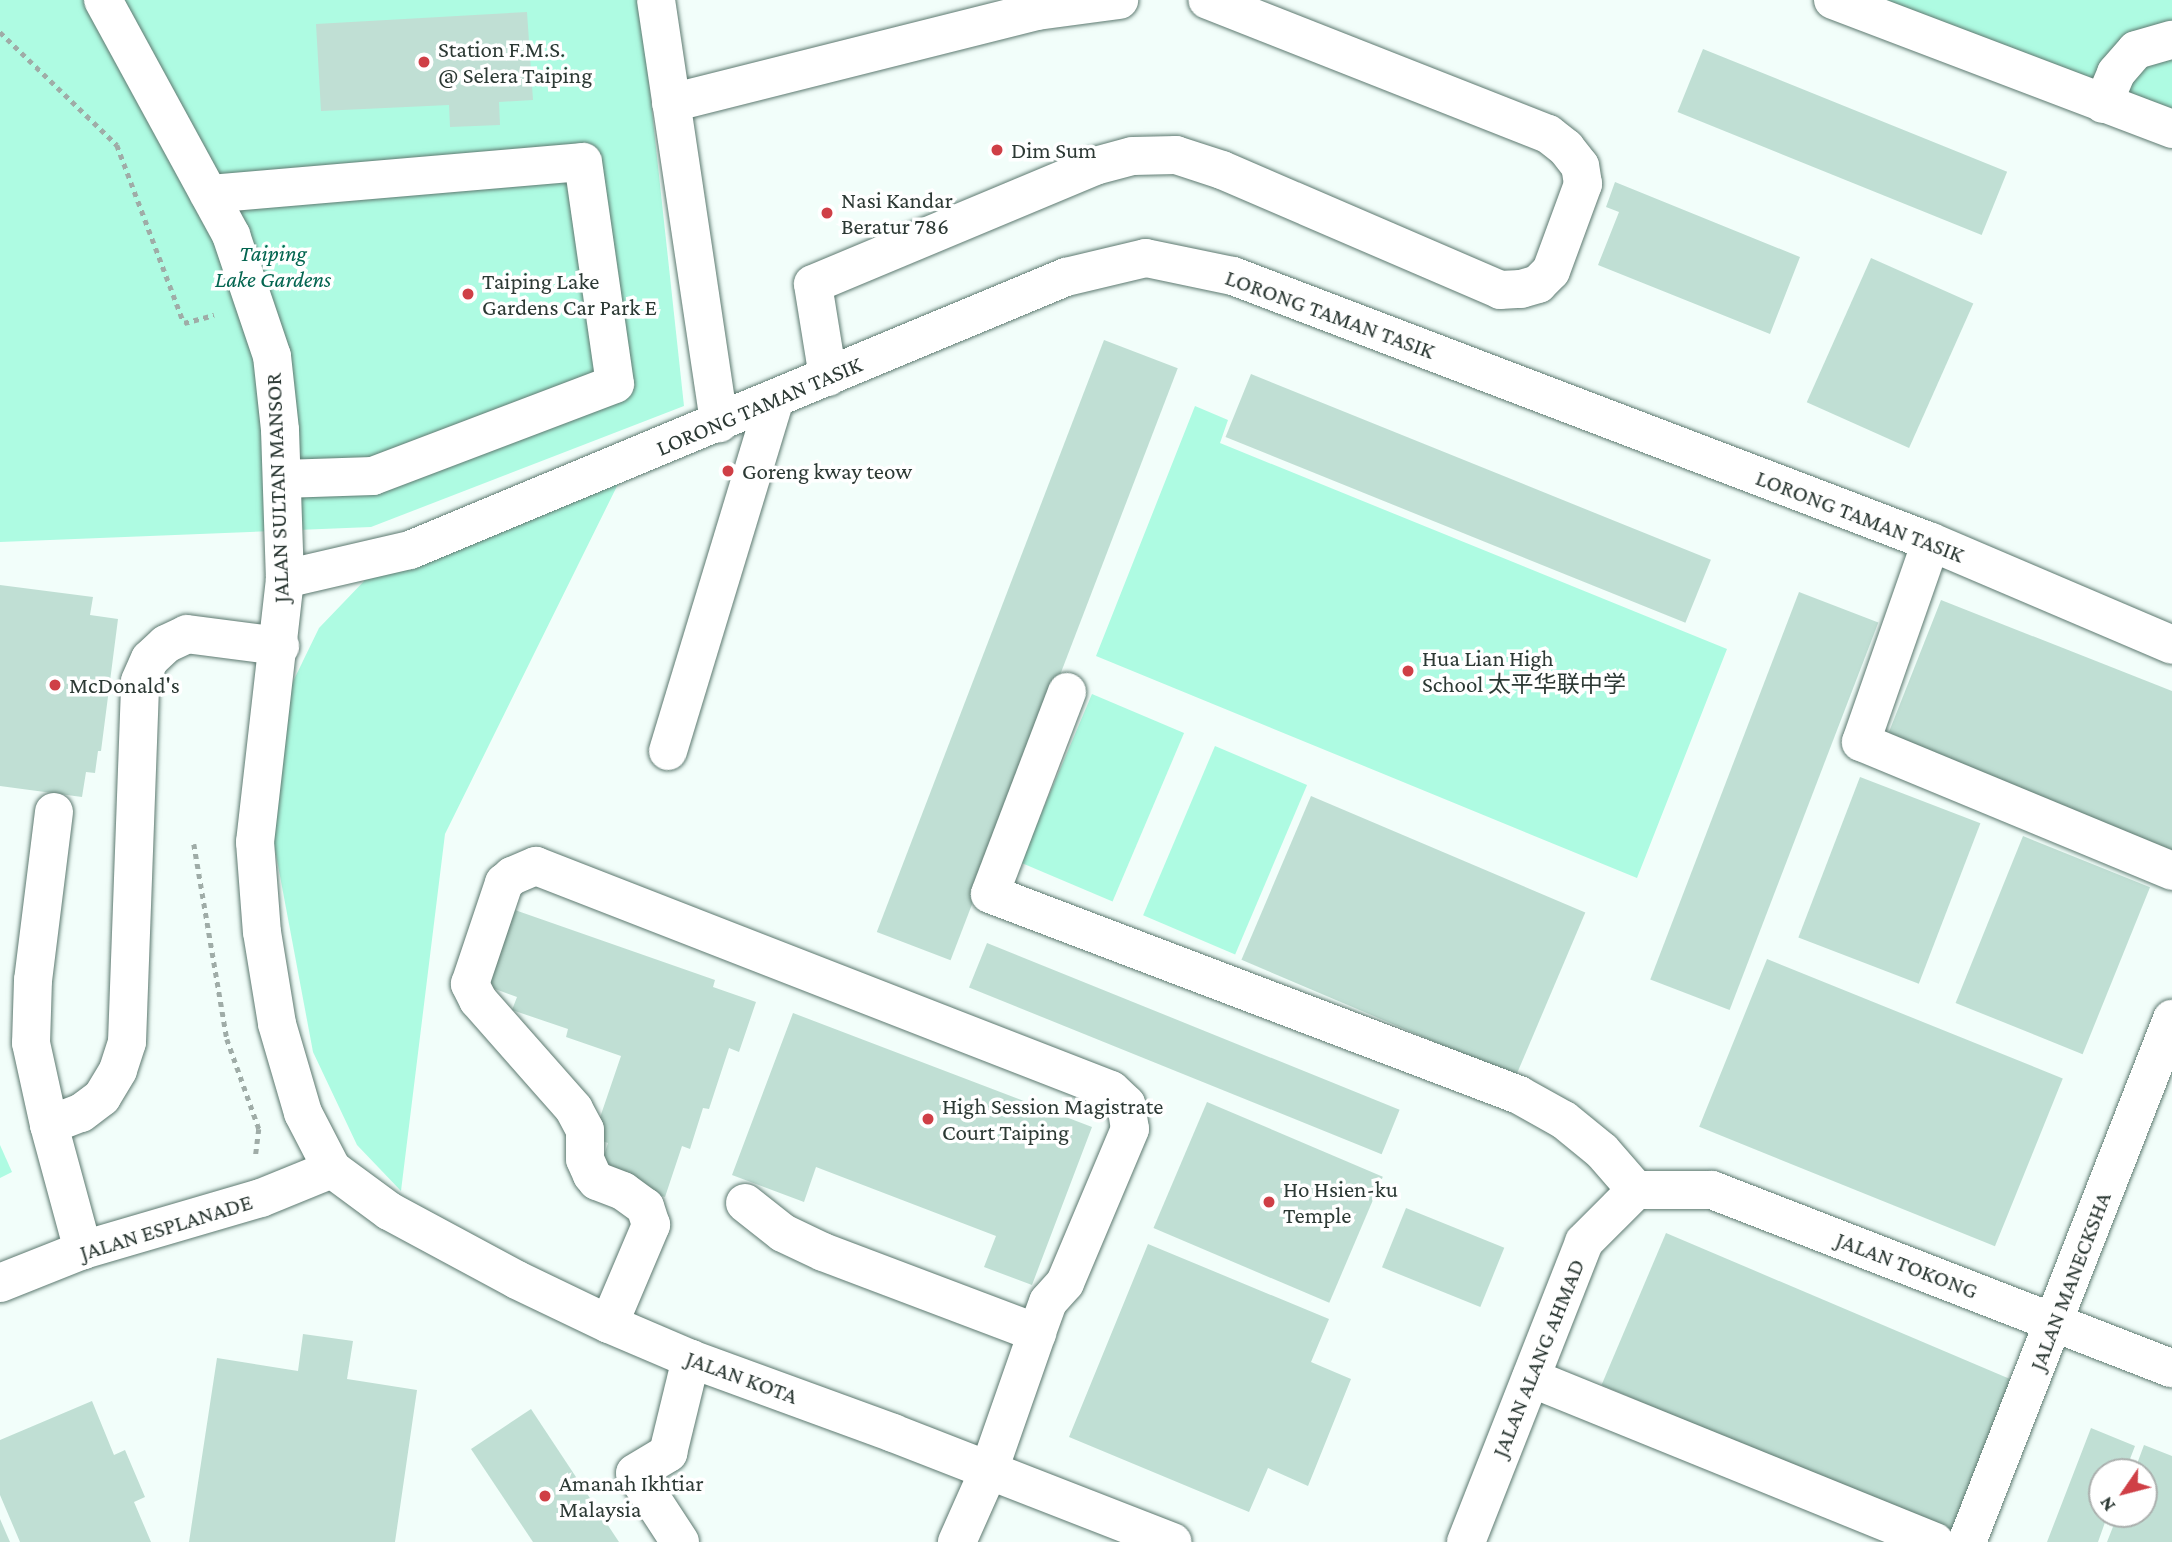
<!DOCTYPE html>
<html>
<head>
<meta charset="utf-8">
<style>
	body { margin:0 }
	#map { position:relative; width:2172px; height:1542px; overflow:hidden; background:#f2fefa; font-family:"Crimson Pro","Noto Sans SC",serif }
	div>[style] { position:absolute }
	.green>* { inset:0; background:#aefbe2; transform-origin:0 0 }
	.building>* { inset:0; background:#c0dfd4; transform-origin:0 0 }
	.path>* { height:4.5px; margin-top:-2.25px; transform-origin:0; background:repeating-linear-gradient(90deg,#9faca7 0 5px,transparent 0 10px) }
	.roads { filter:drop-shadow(0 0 2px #5d7970) drop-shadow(0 0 2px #5d7970) }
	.minor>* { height:38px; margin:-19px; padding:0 19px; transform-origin:19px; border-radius:19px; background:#fff }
	.major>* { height:38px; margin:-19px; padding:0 19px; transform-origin:19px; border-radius:19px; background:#fff }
	.dots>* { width:19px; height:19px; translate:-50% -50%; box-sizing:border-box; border:4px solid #fff; border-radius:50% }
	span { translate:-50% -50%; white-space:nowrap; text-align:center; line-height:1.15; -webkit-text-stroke:7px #fff; paint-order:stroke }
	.poi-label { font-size:23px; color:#2c3934 }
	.left { translate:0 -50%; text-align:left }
	.park-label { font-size:23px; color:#036550; font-style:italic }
	.street-label { font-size:23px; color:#2c3934 }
	.north { position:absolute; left:2088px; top:1458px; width:70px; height:70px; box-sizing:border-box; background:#fff; border:2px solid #abb0ae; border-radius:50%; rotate:235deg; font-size:19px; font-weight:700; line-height:28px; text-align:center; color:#2c3934 }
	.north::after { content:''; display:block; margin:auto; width:24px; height:32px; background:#cf3f46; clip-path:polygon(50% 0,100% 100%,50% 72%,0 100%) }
</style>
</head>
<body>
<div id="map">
	<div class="green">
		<i style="clip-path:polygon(0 0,640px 0,684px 406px,371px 527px,0 542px)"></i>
		<i style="clip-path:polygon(1875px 0,2172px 0,2172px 116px)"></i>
		<i style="clip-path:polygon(1195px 406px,1228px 420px,1220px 443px,1727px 649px,1637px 878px,1096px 656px)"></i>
		<i style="clip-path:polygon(623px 474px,445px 834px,401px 1191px,357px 1145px,313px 1052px,271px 828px,285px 698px,319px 628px,367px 578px)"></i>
		<i style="left:1092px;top:694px;width:100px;height:183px;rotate:23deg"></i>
		<i style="left:1215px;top:746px;width:100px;height:184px;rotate:23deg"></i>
		<i style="clip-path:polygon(0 1145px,12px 1172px,0 1178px)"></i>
	</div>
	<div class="building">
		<i style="clip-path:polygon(527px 12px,533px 100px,499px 102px,500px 125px,450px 127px,449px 105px,321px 111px,316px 24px)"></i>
		<i style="left:1703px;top:49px;width:328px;height:68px;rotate:22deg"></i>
		<i style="clip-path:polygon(1615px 182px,1800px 257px,1770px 334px,1598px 265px,1619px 212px,1606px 207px)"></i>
		<i style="left:1871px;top:258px;width:112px;height:158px;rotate:24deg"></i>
		<i style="left:1104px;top:340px;width:79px;height:634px;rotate:21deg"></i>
		<i style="left:1251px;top:374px;width:496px;height:68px;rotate:22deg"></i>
		<i style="clip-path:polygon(0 585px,93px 597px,90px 615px,118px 619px,101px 751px,98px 751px,95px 773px,86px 772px,82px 797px,0 786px)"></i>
		<i style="left:1799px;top:592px;width:85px;height:415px;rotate:21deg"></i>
		<i style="clip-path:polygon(1941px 600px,2172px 691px,2172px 850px,1887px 737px)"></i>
		<i style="left:1860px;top:777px;width:129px;height:172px;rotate:21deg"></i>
		<i style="left:1311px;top:796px;width:298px;height:178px;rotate:23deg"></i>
		<i style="left:2023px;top:836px;width:137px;height:180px;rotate:22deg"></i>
		<i style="clip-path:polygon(512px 909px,715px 980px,713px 987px,756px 1002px,739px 1052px,729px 1048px,709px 1109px,703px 1108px,690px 1149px,682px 1146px,665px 1197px,598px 1174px,608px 1143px,593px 1138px,621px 1056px,566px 1037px,568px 1029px,512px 1010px,517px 997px,487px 986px)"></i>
		<i style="left:987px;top:943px;width:445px;height:48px;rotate:22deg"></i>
		<i style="left:1767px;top:959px;width:319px;height:181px;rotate:22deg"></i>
		<i style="clip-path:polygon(793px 1013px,1092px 1127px,1032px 1285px,984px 1267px,996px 1236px,816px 1167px,804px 1202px,732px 1175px)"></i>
		<i style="left:1207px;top:1102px;width:191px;height:137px;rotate:23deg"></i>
		<i style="left:1406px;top:1208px;width:106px;height:64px;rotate:22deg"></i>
		<i style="left:1666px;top:1233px;width:391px;height:165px;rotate:23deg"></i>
		<i style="clip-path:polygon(1148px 1244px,1329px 1319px,1311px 1362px,1351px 1379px,1308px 1486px,1268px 1468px,1249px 1512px,1069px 1437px)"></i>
		<i style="clip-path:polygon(303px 1334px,353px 1341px,347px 1379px,417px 1390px,395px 1542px,189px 1542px,217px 1358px,298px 1371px)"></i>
		<i style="clip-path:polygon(92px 1401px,114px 1455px,125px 1450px,145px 1497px,134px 1502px,151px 1542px,20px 1542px,0 1495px,0 1440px)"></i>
		<i style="clip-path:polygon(531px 1409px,619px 1542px,533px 1542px,471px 1449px)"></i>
		<i style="clip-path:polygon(2091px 1428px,2135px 1446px,2125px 1472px,2102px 1472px,2102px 1514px,2108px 1514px,2098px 1542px,2047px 1542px)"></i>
		<i style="clip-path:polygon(2144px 1445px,2172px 1456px,2172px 1542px,2107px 1542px,2118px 1514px,2144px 1514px,2144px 1472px,2134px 1472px)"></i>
		<i style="clip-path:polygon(0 1519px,10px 1542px,0 1542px)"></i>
	</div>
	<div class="path">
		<i style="left:0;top:32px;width:163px;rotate:44deg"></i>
		<i style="left:117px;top:145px;width:190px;rotate:69.4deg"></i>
		<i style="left:184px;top:323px;width:31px;rotate:-15deg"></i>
		<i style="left:194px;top:844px;width:198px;rotate:80.4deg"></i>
		<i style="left:227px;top:1039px;width:96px;rotate:70.4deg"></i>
		<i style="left:259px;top:1129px;width:26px;rotate:97deg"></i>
	</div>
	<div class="roads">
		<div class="minor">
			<i style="left:656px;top:0;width:428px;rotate:81.5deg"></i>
			<i style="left:1833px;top:0;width:363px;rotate:20.8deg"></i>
			<i style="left:671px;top:103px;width:377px;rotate:-14.1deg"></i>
			<i style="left:1037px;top:11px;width:83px;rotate:-7.6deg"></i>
			<i style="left:2103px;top:104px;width:34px;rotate:-67deg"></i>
			<i style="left:2116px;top:73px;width:30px;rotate:-49deg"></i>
			<i style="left:2136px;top:50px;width:37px;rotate:-16deg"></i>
			<i style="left:209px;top:194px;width:375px;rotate:-4.9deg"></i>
			<i style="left:583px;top:162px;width:224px;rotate:81.8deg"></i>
			<i style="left:615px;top:384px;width:259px;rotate:159.2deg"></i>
			<i style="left:373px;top:476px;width:91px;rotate:178.1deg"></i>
			<i style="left:828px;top:377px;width:94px;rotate:-99.2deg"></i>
			<i style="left:813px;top:284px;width:306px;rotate:-22.7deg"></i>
			<i style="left:1095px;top:166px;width:39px;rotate:-15deg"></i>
			<i style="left:1133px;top:156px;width:43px;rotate:-1.3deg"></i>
			<i style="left:1176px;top:155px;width:48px;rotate:18.1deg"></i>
			<i style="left:1222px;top:170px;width:303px;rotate:23.3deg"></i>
			<i style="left:1500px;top:290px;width:21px;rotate:-3deg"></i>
			<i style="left:1521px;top:289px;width:18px;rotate:-16deg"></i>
			<i style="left:1538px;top:284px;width:18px;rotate:-45deg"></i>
			<i style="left:1551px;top:271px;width:93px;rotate:-69.8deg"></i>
			<i style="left:1583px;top:184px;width:18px;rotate:-99deg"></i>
			<i style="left:1580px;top:166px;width:23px;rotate:-128deg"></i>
			<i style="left:1566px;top:148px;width:23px;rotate:-142deg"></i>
			<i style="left:1548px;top:134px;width:366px;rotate:-158.5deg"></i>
			<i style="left:1931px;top:542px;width:212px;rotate:109.3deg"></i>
			<i style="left:1861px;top:742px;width:337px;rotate:22.5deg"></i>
			<i style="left:285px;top:579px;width:128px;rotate:-13.1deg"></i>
			<i style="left:410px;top:550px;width:711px;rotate:-22.6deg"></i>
			<i style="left:1066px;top:277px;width:82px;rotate:-13.4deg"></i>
			<i style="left:1146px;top:258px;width:89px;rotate:11.7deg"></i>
			<i style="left:1233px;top:276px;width:747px;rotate:20.86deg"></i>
			<i style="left:1931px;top:542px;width:262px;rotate:23.1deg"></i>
			<i style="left:1067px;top:692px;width:216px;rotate:110.9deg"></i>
			<i style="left:990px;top:894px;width:566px;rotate:20.8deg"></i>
			<i style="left:1519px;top:1095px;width:51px;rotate:29.1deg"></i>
			<i style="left:1564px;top:1120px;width:49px;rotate:39.2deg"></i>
			<i style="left:1602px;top:1151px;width:52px;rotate:48.9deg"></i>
			<i style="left:668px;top:751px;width:368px;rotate:-73.1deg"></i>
			<i style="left:54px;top:812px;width:169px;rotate:97.1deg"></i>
			<i style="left:33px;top:980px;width:63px;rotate:91.8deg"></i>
			<i style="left:31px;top:1043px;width:84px;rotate:77.6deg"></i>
			<i style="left:49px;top:1125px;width:130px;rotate:74.8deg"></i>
			<i style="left:49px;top:1125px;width:34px;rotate:-21deg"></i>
			<i style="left:81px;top:1113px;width:26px;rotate:-37deg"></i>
			<i style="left:102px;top:1097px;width:31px;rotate:-59deg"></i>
			<i style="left:118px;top:1070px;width:29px;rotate:-72deg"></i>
			<i style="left:127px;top:1042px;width:361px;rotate:-87.9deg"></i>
			<i style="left:140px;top:681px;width:24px;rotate:-66deg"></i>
			<i style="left:150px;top:659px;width:22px;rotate:-43deg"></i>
			<i style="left:166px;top:644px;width:23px;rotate:-25deg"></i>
			<i style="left:187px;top:634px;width:94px;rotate:7.4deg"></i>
			<i style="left:1636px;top:1190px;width:76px"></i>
			<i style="left:1712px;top:1190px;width:493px;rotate:21.2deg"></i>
			<i style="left:745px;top:1203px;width:48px;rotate:38.3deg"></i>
			<i style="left:783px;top:1233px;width:44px;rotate:25.4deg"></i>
			<i style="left:823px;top:1252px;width:229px;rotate:20.7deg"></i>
			<i style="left:1037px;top:1333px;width:145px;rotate:109.3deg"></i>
			<i style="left:989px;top:1470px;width:79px;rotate:114deg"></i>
			<i style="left:0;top:1283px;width:89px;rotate:-21.7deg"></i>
			<i style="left:83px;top:1250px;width:185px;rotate:-16.3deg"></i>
			<i style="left:261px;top:1198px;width:77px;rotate:-22.2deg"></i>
			<i style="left:609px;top:1324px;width:108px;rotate:-67deg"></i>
			<i style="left:651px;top:1225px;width:19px;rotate:-108deg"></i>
			<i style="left:645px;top:1207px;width:27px;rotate:-144deg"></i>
			<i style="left:623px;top:1191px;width:28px;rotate:-159deg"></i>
			<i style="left:597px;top:1181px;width:8px;rotate:-130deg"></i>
			<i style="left:592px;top:1175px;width:17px;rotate:-114deg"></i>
			<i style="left:585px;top:1159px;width:29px;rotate:-90deg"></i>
			<i style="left:585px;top:1130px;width:24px;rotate:-118deg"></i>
			<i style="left:574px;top:1109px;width:145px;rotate:-131.4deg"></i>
			<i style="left:478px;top:1000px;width:18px;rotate:-117deg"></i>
			<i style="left:470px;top:984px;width:107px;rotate:-71.4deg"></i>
			<i style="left:504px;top:883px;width:11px;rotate:-41deg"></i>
			<i style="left:512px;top:876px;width:26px;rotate:-23deg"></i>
			<i style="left:536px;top:866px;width:617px;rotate:21.28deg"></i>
			<i style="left:1111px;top:1090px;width:21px;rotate:43deg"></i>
			<i style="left:1126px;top:1104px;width:25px;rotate:81deg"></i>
			<i style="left:1130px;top:1129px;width:167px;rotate:112.9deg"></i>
			<i style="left:1065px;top:1283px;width:25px;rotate:132deg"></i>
			<i style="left:1048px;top:1302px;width:33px;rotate:110deg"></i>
			<i style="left:1531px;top:1378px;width:436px;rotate:22.1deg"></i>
			<i style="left:680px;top:1542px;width:82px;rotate:-123.1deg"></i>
			<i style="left:635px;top:1473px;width:39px;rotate:-31deg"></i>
			<i style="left:668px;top:1453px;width:97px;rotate:-76.3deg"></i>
			<i style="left:1466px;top:1542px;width:322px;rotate:-68.5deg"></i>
			<i style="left:1584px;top:1242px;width:74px;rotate:-45deg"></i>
			<i style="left:1967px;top:1542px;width:562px;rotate:-68.6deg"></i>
		</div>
		<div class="major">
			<i style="left:103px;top:0;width:268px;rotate:61.4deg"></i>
			<i style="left:231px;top:235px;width:128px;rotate:71.3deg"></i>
			<i style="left:272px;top:356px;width:74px;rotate:83.8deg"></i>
			<i style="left:280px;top:430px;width:149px;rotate:88.1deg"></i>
			<i style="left:285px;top:579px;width:265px;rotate:96.5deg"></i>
			<i style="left:255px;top:842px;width:90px;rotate:85.6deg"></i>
			<i style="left:262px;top:932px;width:93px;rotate:80.7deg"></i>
			<i style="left:277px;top:1024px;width:93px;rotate:73.7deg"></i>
			<i style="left:303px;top:1113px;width:63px;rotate:62.6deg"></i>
			<i style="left:332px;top:1169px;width:71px;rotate:36.4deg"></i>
			<i style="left:389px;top:1211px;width:145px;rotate:28.3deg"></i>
			<i style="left:517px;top:1280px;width:102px;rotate:25.6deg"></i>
			<i style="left:609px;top:1324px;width:89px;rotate:23.1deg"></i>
			<i style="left:691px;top:1359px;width:215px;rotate:20.1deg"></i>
			<i style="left:893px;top:1433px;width:300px;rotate:21.3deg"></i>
		</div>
	</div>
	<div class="dots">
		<i style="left:424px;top:62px;background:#cf3f46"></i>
		<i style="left:997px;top:150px;background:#cf3f46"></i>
		<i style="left:827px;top:213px;background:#cf3f46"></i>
		<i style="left:468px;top:294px;background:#cf3f46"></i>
		<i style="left:728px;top:471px;background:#cf3f46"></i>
		<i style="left:1408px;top:671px;background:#cf3f46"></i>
		<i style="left:55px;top:685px;background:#cf3f46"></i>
		<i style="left:928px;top:1119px;background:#cf3f46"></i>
		<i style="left:1269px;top:1202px;background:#cf3f46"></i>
		<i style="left:545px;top:1496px;background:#cf3f46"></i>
	</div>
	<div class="poi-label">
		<span class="left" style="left:438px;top:62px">Station F.M.S.<br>@ Selera Taiping</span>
		<span class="left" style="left:1011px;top:150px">Dim Sum</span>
		<span class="left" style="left:841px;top:213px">Nasi Kandar<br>Beratur 786</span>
		<span class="left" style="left:482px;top:294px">Taiping Lake<br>Gardens Car Park E</span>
		<span class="left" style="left:742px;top:471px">Goreng kway teow</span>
		<span class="left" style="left:1422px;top:671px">Hua Lian High<br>School 太平华联中学</span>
		<span class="left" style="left:69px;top:685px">McDonald's</span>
		<span class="left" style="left:942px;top:1119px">High Session Magistrate<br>Court Taiping</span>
		<span class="left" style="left:1283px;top:1202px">Ho Hsien-ku<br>Temple</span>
		<span class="left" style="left:559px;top:1496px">Amanah Ikhtiar<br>Malaysia</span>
	</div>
	<div class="park-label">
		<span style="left:273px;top:266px">Taiping<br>Lake Gardens</span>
	</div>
	<div class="street-label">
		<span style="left:1330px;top:314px;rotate:20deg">LORONG TAMAN TASIK</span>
		<span style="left:759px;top:406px;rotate:-23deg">LORONG TAMAN TASIK</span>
		<span style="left:277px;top:488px;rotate:-92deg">JALAN SULTAN MANSOR</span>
		<span style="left:1860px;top:516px;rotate:21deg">LORONG TAMAN TASIK</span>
		<span style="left:166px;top:1227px;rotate:-17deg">JALAN ESPLANADE</span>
		<span style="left:1907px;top:1265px;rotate:21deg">JALAN TOKONG</span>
		<span style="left:2070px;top:1281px;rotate:-69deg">JALAN MANECKSHA</span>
		<span style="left:1538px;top:1358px;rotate:-68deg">JALAN ALANG AHMAD</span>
		<span style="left:742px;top:1377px;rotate:20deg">JALAN KOTA</span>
	</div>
	<div class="north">N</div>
</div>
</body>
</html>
